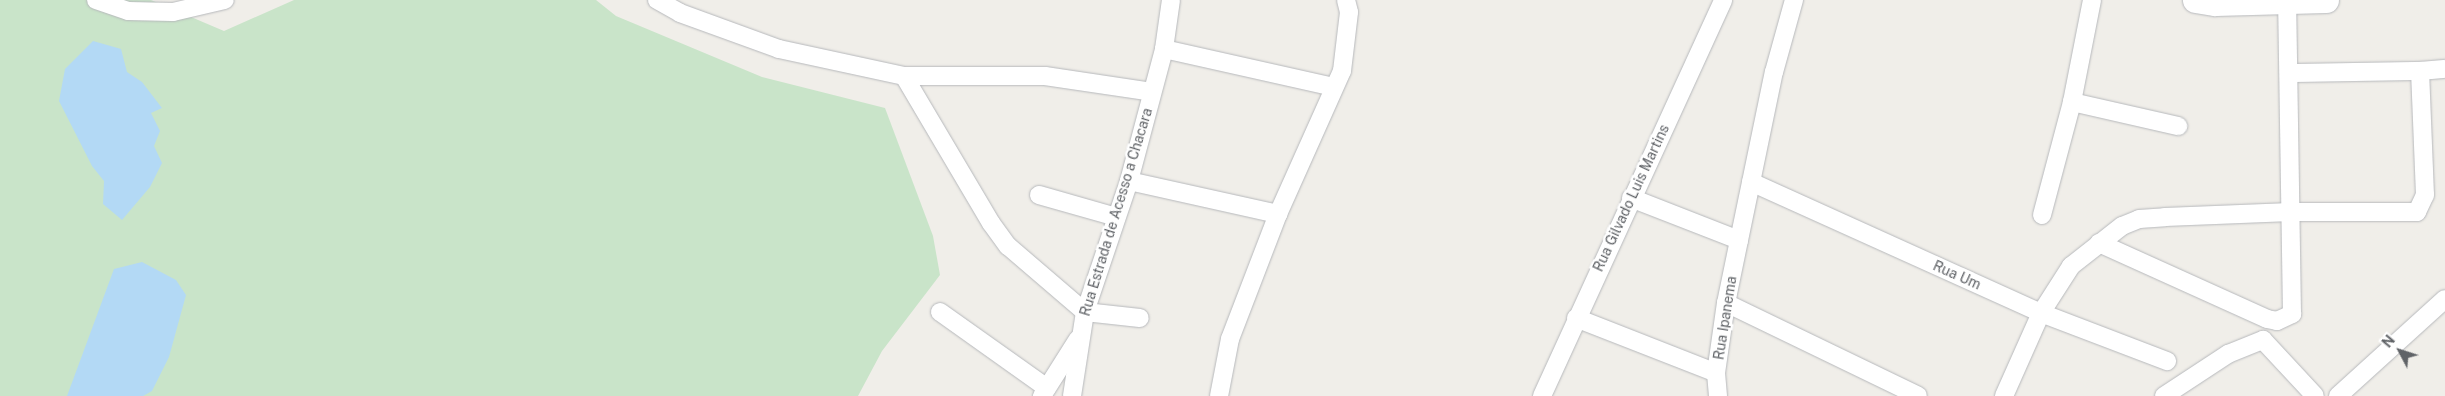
<!DOCTYPE html>
<html>
<head>
<meta charset="utf-8">
<style>
	body { margin:0 }
	#map { position:relative; width:2445px; height:396px; overflow:hidden; background:#f0eee9; font-family:"Public Sans",sans-serif }
	div>[style] { position:absolute }
	.green>* { inset:0; background:#c9e4c9 }
	.water>* { inset:0; background:#b3d9f5 }
	.roads { filter:drop-shadow(0 0 1px #b6b8bb) drop-shadow(0 0 1px #b6b8bb) }
	.street>* { height:18px; margin:-9px; padding:0 9px; transform-origin:9px; border-radius:9px; background:#fff }
	.secondary>* { height:25px; margin:-12.5px; padding:0 12.5px; transform-origin:12.5px; border-radius:12.5px; background:#fff }
	span { translate:-50% -50%; white-space:nowrap; text-align:center; line-height:1.15; -webkit-text-stroke:5px #fff; paint-order:stroke }
	.street-label { font-size:14px; color:#606367 }
	.north { position:absolute; left:2375px; top:326px; width:50px; height:50px; -webkit-text-stroke:4px #fff; paint-order:stroke; rotate:310deg; font-size:14px; font-weight:700; line-height:20px; text-align:center; color:#606367 }
	.north::after { content:''; display:block; margin:auto; width:18px; height:22px; background:#606367; clip-path:polygon(50% 0,100% 100%,50% 72%,0 100%) }
</style>
</head>
<body>
<div id="map">
	<div class="green">
		<i style="clip-path:polygon(0 0,151px 0,224px 31px,294px 0,596px 0,616px 16px,762px 77px,885px 108px,933px 236px,940px 275px,882px 351px,858px 396px,0 396px)"></i>
	</div>
	<div class="water">
		<i style="clip-path:polygon(93px 41px,121px 49px,127px 72px,142px 82px,162px 108px,151px 113px,160px 131px,154px 146px,162px 163px,150px 187px,122px 220px,103px 204px,104px 181px,92px 166px,59px 101px,65px 69px)"></i>
		<i style="clip-path:polygon(142px 262px,176px 280px,186px 295px,169px 357px,152px 391px,143px 396px,67px 396px,114px 269px)"></i>
	</div>
	<div class="roads">
		<div class="street">
			<i style="left:96px;top:0;width:34px;rotate:19deg"></i>
			<i style="left:128px;top:11px;width:45px;rotate:1.3deg"></i>
			<i style="left:173px;top:12px;width:53px;rotate:-13deg"></i>
			<i style="left:657px;top:0;width:26px;rotate:29deg"></i>
			<i style="left:680px;top:13px;width:105px;rotate:20deg"></i>
			<i style="left:779px;top:49px;width:128px;rotate:12.2deg"></i>
			<i style="left:904px;top:76px;width:141px"></i>
			<i style="left:1045px;top:76px;width:108px;rotate:8.5deg"></i>
			<i style="left:1164px;top:49px;width:174px;rotate:12.6deg"></i>
			<i style="left:2420px;top:71px;width:25px;rotate:-5deg"></i>
			<i style="left:904px;top:76px;width:171px;rotate:59.4deg"></i>
			<i style="left:991px;top:223px;width:29px;rotate:54deg"></i>
			<i style="left:1008px;top:246px;width:101px;rotate:40.6deg"></i>
			<i style="left:1085px;top:312px;width:55px;rotate:6.2deg"></i>
			<i style="left:2072px;top:102px;width:109px;rotate:12.8deg"></i>
			<i style="left:1129px;top:181px;width:153px;rotate:12.5deg"></i>
			<i style="left:1751px;top:182px;width:318px;rotate:24.3deg"></i>
			<i style="left:2041px;top:313px;width:135px;rotate:20.9deg"></i>
			<i style="left:1039px;top:195px;width:80px;rotate:15.9deg"></i>
			<i style="left:1631px;top:198px;width:116px;rotate:21.3deg"></i>
			<i style="left:2042px;top:215px;width:117px;rotate:-75.1deg"></i>
			<i style="left:2072px;top:102px;width:104px;rotate:-78.9deg"></i>
			<i style="left:2099px;top:243px;width:184px;rotate:24.3deg"></i>
			<i style="left:2267px;top:319px;width:10px;rotate:11deg"></i>
			<i style="left:2277px;top:321px;width:17px;rotate:-25deg"></i>
			<i style="left:2292px;top:314px;width:311px;rotate:-90.9deg"></i>
			<i style="left:1726px;top:303px;width:213px;rotate:25.8deg"></i>
			<i style="left:940px;top:312px;width:131px;rotate:35.4deg"></i>
			<i style="left:1576px;top:318px;width:150px;rotate:21.4deg"></i>
			<i style="left:1042px;top:396px;width:67px;rotate:-57.7deg"></i>
			<i style="left:1072px;top:396px;width:85px;rotate:-81.2deg"></i>
			<i style="left:1085px;top:312px;width:138px;rotate:-71.4deg"></i>
			<i style="left:1129px;top:181px;width:137px;rotate:-75.1deg"></i>
			<i style="left:1164px;top:49px;width:49px;rotate:-81.9deg"></i>
			<i style="left:1219px;top:396px;width:58px;rotate:-79.1deg"></i>
			<i style="left:1230px;top:339px;width:134px;rotate:-69deg"></i>
			<i style="left:1278px;top:214px;width:157px;rotate:-65.9deg"></i>
			<i style="left:1342px;top:71px;width:59px;rotate:-83.2deg"></i>
			<i style="left:1349px;top:12px;width:12px;rotate:-104deg"></i>
			<i style="left:1542px;top:396px;width:435px;rotate:-65.4deg"></i>
			<i style="left:1718px;top:396px;width:23px;rotate:-95deg"></i>
			<i style="left:1716px;top:373px;width:71px;rotate:-81.9deg"></i>
			<i style="left:1726px;top:303px;width:236px;rotate:-78.3deg"></i>
			<i style="left:1774px;top:72px;width:75px;rotate:-74.5deg"></i>
			<i style="left:2004px;top:396px;width:91px;rotate:-66deg"></i>
			<i style="left:2041px;top:313px;width:56px;rotate:-57.4deg"></i>
			<i style="left:2071px;top:266px;width:65px;rotate:-38.1deg"></i>
			<i style="left:2122px;top:226px;width:18px;rotate:-22deg"></i>
			<i style="left:2139px;top:219px;width:26px;rotate:-4deg"></i>
			<i style="left:2165px;top:217px;width:126px;rotate:-2.3deg"></i>
			<i style="left:2291px;top:212px;width:126px"></i>
			<i style="left:2417px;top:212px;width:19px;rotate:-65deg"></i>
			<i style="left:2425px;top:195px;width:124px;rotate:-92.3deg"></i>
			<i style="left:2420px;top:71px;width:131px;rotate:179.1deg"></i>
			<i style="left:2164px;top:396px;width:77px;rotate:-33.3deg"></i>
			<i style="left:2228px;top:354px;width:38px;rotate:-22deg"></i>
			<i style="left:2263px;top:340px;width:76px;rotate:47.1deg"></i>
			<i style="left:2338px;top:396px;width:144px;rotate:-42.2deg"></i>
		</div>
		<div class="secondary">
			<i style="left:2195px;top:0;width:20px;rotate:9deg"></i>
			<i style="left:2215px;top:3px;width:111px;rotate:-1.5deg"></i>
		</div>
	</div>
	<div class="street-label">
		<span style="left:1631px;top:198px;rotate:-65deg">Rua Gilvado Luis Martins</span>
		<span style="left:1116px;top:212px;rotate:-73deg">Rua Estrada de Acesso a Chacara</span>
		<span style="left:1957px;top:275px;rotate:24deg">Rua Um</span>
		<span style="left:1725px;top:318px;rotate:-81deg">Rua Ipanema</span>
	</div>
	<div class="north">N</div>
</div>
</body>
</html>
